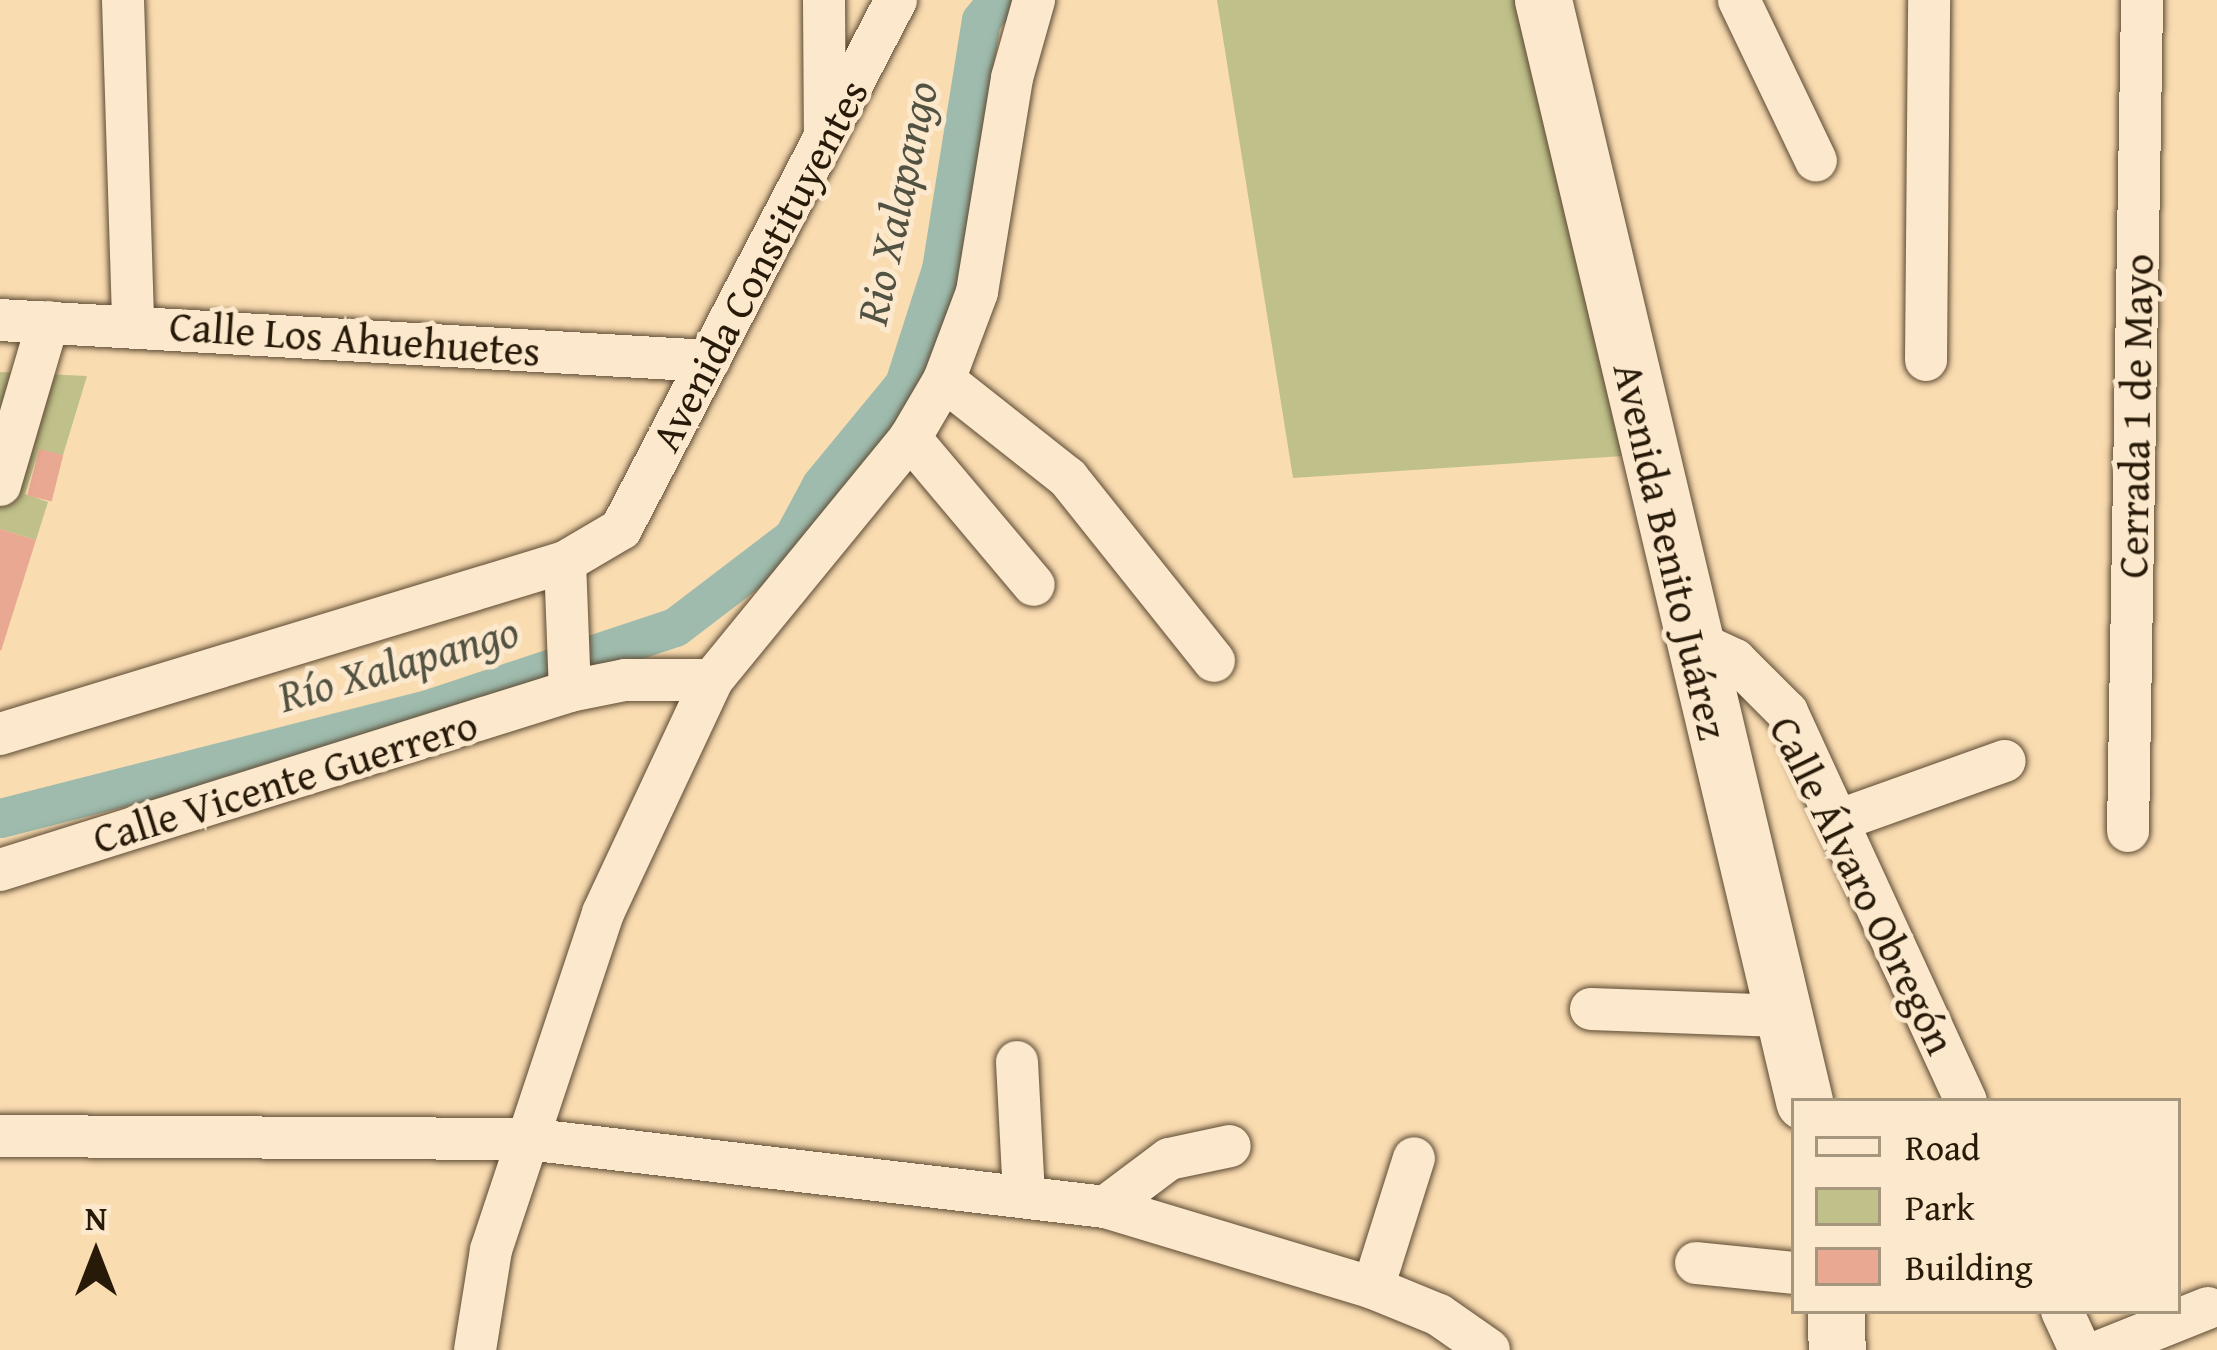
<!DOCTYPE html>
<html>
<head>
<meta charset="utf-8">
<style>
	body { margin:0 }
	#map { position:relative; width:2217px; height:1350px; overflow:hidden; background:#fadcb1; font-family:"Gentium Book Plus",serif }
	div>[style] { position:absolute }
	.green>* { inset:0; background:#bfc08a }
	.canal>* { height:39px; margin:-19.5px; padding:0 19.5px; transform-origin:19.5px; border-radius:19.5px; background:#9ebbad }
	.building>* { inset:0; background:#e9a891; transform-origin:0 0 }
	.roads { filter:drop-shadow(0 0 3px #5c4a33) drop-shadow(0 0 3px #5c4a33) }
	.minor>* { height:42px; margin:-21px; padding:0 21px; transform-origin:21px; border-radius:21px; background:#fce8cc }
	.secondary>* { height:57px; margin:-28.5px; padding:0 28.5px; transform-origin:28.5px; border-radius:28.5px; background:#fce8cc }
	span { translate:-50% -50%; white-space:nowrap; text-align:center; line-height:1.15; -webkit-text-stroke:10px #fce8cc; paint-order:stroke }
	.street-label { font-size:42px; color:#271a09 }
	.water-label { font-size:45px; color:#515242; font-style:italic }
	.legend { position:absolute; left:1791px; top:1098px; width:390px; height:216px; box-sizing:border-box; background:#fce8cc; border:3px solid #a7967e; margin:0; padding:15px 21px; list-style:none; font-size:36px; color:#271a09 }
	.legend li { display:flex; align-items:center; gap:24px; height:60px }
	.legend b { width:60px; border:3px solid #a7967e }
	.north { position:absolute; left:36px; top:1194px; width:120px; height:120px; -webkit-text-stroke:9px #fce8cc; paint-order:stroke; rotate:0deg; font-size:33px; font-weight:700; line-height:48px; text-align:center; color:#271a09 }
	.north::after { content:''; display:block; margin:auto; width:42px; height:54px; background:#271a09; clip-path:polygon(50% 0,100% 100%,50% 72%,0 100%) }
</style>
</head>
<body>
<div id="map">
	<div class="green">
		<i style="clip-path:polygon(1217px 0,1515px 0,1623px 456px,1293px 478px)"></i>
		<i style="clip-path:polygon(0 372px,87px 376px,63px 455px,39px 450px,25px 494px,48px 502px,36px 540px,0 529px)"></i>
	</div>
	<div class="canal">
		<i style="left:0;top:818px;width:445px;rotate:-14.3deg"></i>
		<i style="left:431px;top:708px;width:257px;rotate:-18.4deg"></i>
		<i style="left:675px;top:627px;width:148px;rotate:-37.3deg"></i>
		<i style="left:793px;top:537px;width:59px;rotate:-61.7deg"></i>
		<i style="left:821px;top:485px;width:131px;rotate:-50.6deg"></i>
		<i style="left:904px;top:384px;width:121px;rotate:-72.2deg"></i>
		<i style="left:941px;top:269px;width:252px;rotate:-80.9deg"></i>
		<i style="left:981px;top:20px;width:26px;rotate:-51deg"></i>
	</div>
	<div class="building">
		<i style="left:39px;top:449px;width:25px;height:48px;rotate:14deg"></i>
		<i style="clip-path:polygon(0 529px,36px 540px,1px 651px,0 650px)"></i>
	</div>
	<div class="roads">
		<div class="minor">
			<i style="left:123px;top:0;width:324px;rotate:88.2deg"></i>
			<i style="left:824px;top:0;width:132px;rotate:89.6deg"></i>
			<i style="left:1739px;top:0;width:178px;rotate:64.4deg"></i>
			<i style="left:0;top:320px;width:710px;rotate:3.31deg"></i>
			<i style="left:1926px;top:360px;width:360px;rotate:-89.5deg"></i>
			<i style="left:944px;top:380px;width:158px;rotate:38.3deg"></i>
			<i style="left:1068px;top:478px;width:234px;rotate:51.4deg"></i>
			<i style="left:910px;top:438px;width:192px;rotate:49.9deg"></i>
			<i style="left:0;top:485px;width:170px;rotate:-73.6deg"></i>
			<i style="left:565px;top:562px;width:129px;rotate:87.8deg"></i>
			<i style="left:1690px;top:639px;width:50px;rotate:25deg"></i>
			<i style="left:1735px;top:660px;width:74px;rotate:45deg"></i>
			<i style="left:1787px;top:712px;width:428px;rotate:65.3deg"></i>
			<i style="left:0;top:734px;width:591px;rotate:-16.93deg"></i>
			<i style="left:565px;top:562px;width:65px;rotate:-30.5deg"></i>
			<i style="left:621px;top:529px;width:596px;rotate:-62.53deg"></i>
			<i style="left:1837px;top:821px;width:178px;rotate:-19.7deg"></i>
			<i style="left:2128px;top:831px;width:831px;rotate:-89.03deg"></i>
			<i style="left:0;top:870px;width:597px;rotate:-17.43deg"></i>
			<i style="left:570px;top:691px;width:56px;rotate:-11.3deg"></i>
			<i style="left:625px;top:680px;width:87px"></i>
			<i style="left:1591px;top:1009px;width:195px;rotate:2.1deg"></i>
			<i style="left:1017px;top:1062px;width:134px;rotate:87deg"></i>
			<i style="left:0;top:1136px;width:527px;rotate:0.33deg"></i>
			<i style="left:527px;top:1139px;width:582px;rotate:6.71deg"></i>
			<i style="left:1105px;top:1207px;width:280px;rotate:16.8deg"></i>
			<i style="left:1373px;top:1288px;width:71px;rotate:22.2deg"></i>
			<i style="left:1439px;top:1315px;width:61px;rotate:35deg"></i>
			<i style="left:1105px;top:1207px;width:80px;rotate:-36.9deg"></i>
			<i style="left:1169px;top:1159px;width:62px;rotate:-12deg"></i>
			<i style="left:1696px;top:1263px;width:99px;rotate:5.8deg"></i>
			<i style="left:1373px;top:1288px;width:136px;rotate:-72.5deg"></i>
			<i style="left:2062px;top:1311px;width:43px;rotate:65.2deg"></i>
			<i style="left:475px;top:1350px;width:101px;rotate:-80.9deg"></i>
			<i style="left:491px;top:1250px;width:355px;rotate:-71.6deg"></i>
			<i style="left:603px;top:913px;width:257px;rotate:-64.9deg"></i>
			<i style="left:712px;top:680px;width:313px;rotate:-50.7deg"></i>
			<i style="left:910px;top:438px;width:67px;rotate:-59.6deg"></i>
			<i style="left:944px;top:380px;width:94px;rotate:-69.4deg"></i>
			<i style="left:977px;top:292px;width:217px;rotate:-80.7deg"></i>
			<i style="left:1012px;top:78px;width:81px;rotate:-74.2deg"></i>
			<i style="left:2103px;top:1350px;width:113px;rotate:-21.8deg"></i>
		</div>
		<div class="secondary">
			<i style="left:1543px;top:0;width:1132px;rotate:76.66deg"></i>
			<i style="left:1836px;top:1311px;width:39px;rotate:89deg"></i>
		</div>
	</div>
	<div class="street-label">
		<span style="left:759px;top:265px;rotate:-62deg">Avenida Constituyentes</span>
		<span style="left:355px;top:338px;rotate:4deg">Calle Los Ahuehuetes</span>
		<span style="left:2135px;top:416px;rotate:-89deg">Cerrada 1 de Mayo</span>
		<span style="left:1671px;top:551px;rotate:77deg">Avenida Benito Juárez</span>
		<span style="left:285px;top:781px;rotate:-17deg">Calle Vicente Guerrero</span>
		<span style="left:1863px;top:885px;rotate:64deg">Calle Álvaro Obregón</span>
	</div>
	<div class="water-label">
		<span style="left:896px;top:203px;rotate:-78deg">Rio Xalapango</span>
		<span style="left:398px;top:663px;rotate:-16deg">Río Xalapango</span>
	</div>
	<ul class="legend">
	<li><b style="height:15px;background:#fce8cc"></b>Road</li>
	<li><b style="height:33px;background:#bfc08a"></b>Park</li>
	<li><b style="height:33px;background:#e9a891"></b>Building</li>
	</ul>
	<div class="north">N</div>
</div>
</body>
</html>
